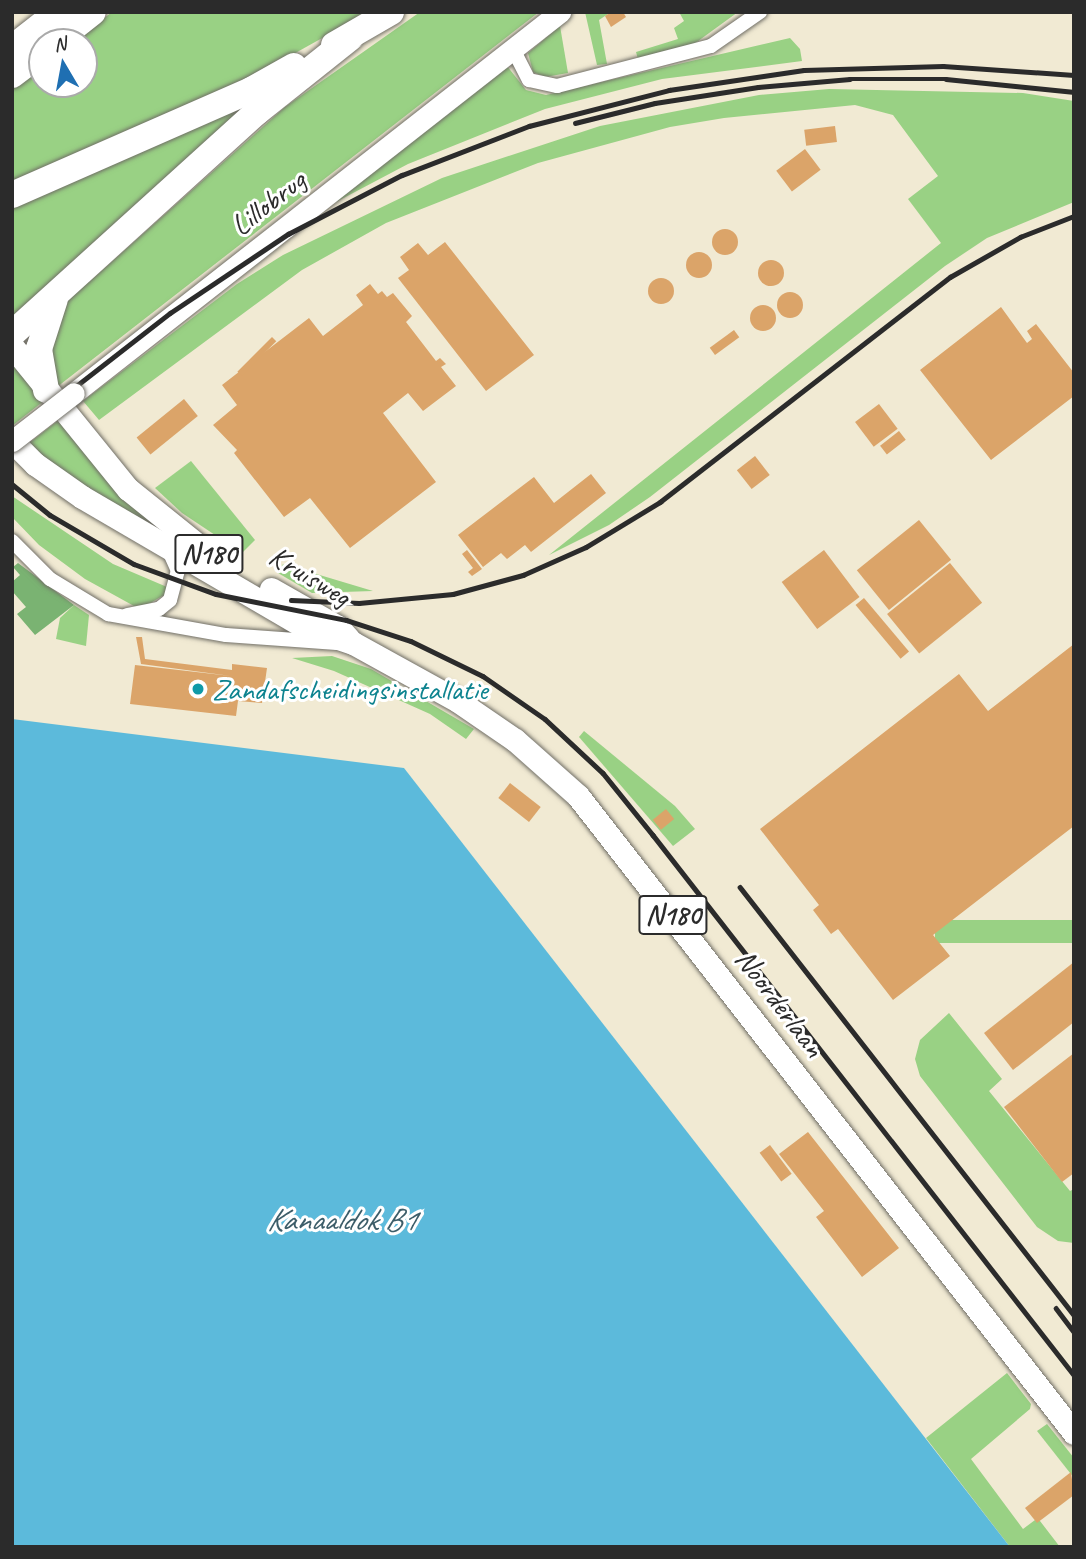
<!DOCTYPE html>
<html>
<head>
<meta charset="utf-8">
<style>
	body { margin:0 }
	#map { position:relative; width:1086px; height:1559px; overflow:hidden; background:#f1ead3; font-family:Caveat,sans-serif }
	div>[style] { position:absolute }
	.green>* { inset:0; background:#99d184; transform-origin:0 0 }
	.forest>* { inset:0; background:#7ab372 }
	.water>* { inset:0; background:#5cbadb }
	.building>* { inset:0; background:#dba469; transform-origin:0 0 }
	.round { border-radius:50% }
	.roads { filter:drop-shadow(0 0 2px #706e66) drop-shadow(0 0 2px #706e66) }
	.street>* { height:14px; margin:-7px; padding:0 7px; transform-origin:7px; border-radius:7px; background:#fff }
	.secondary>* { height:21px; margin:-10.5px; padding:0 10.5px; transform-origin:10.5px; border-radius:10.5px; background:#fff }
	.primary>* { height:23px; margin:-11.5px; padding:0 11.5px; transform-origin:11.5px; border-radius:11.5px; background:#fff }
	.highway>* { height:26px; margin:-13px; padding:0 13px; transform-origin:13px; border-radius:13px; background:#fff }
	.rail>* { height:4.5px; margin:-2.25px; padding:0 2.25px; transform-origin:2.25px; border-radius:2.25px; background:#2b2b2b }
	.bridges { filter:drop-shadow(0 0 2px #706e66) drop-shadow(0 0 2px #706e66) }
	.secondary-bridge>* { height:21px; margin:-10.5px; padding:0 10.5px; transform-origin:10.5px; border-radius:10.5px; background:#fff }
	.dots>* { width:19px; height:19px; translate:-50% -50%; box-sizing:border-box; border:4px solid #fff; border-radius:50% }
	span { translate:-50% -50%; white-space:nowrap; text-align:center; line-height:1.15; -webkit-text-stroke:6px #fff; paint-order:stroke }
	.shield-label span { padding:2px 5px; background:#fff; border:2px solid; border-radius:5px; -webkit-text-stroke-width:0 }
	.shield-label { font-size:28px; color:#2b2b2b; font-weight:700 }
	.street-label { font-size:30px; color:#2b2b2b }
	.culture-label { font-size:30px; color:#0d838f }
	.left { translate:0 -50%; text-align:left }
	.water-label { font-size:32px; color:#3c5d69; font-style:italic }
	.frame { position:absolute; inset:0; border:14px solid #2b2b2b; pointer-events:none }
	.north { position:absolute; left:28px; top:28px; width:70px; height:70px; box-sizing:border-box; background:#fff; border:2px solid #aaa; border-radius:50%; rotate:350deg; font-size:19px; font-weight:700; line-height:28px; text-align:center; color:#2b2b2b }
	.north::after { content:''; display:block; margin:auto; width:24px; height:32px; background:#1f6fb2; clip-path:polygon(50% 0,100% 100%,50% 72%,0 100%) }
</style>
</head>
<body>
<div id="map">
	<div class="green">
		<i style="clip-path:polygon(112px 12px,369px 12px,227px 91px,12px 187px,12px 85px,42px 64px,42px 84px,84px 84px,84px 42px,73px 42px)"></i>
		<i style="clip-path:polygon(420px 12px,539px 12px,57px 387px,47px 367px,57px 310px,82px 282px,89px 282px,285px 107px)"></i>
		<i style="clip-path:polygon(585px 12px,611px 12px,599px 20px,607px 64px,597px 65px)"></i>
		<i style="clip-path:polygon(679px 12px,738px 12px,694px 44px,638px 59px,636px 52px,678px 39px,674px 28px,684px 21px)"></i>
		<i style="clip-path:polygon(560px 26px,568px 73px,545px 77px,533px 72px,528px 53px)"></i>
		<i style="clip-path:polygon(790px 38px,800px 49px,802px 61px,662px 79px,545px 109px,408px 164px,319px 211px,507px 66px,526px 90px,546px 95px)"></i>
		<i style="clip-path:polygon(829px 89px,1023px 93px,1074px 101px,1074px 202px,987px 238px,945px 266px,650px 497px,609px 525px,549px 555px,941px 243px,908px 199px,938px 176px,893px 115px,855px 105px,724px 118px,670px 127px,538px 163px,386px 223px,302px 270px,99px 420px,83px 401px,237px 284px,283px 255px,442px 178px,600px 126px,759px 95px)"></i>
		<i style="clip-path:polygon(255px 97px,12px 325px,12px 204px)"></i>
		<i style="clip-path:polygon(12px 360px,45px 400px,12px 426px)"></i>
		<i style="clip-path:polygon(60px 419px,125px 498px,156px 526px,152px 530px,24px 447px)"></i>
		<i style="clip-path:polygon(191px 461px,255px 540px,242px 553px,182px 513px,155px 488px)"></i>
		<i style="clip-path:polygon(12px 496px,113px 564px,167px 587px,164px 595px,147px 605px,134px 606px,85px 579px,39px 545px,12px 517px)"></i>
		<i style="clip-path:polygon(283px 564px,373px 591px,312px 593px,278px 573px)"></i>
		<i style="clip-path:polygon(74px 605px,89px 615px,86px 646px,56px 639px,60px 618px)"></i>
		<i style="clip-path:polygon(332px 656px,371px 669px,474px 729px,466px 739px,430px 714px,334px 671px,292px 658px)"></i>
		<i style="clip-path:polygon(584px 731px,675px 806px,695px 829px,673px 846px,579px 737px)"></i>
		<i style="left:1074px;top:920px;width:23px;height:139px;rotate:90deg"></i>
		<i style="clip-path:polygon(949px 1013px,1002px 1079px,989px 1091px,1070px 1191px,1074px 1189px,1074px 1243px,1058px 1241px,1037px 1227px,920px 1076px,915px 1059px,920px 1040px)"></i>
		<i style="clip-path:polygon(1007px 1373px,1031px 1404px,1030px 1409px,971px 1459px,1023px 1529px,1035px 1520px,1040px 1521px,1060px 1547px,1010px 1547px,926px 1438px)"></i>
		<i style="clip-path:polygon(1047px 1424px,1074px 1458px,1074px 1478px,1037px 1431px)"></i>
	</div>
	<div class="forest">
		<i style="clip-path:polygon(18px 563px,74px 605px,35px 635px,17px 614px,26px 607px,12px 591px,12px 582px,20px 575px,13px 567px)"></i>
	</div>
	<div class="water">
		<i style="clip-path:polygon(12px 719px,404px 768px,1010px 1547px,12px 1547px)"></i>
	</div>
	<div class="building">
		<i style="clip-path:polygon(611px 12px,623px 12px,626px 17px,611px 27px,605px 16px)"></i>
		<i style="left:835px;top:126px;width:16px;height:31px;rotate:83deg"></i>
		<i style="left:805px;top:149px;width:26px;height:36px;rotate:53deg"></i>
		<i class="round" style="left:712px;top:229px;width:26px;height:26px"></i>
		<i style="clip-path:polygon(445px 242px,534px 355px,486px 391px,398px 278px,409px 270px,400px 257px,418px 243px,428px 255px)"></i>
		<i class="round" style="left:686px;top:252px;width:26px;height:26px"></i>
		<i class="round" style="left:758px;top:260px;width:26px;height:26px"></i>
		<i class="round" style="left:648px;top:278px;width:26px;height:26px"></i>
		<i style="clip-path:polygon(370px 284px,378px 294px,382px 291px,387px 297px,393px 293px,412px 316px,406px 322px,436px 361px,440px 358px,446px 364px,441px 367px,456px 386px,423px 411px,408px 393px,383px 413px,436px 482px,350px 548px,310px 498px,284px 517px,234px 453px,237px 450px,213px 425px,237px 405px,222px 385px,309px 318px,323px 336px,363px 305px,356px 295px)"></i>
		<i class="round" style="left:777px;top:292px;width:26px;height:26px"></i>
		<i class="round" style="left:750px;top:305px;width:26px;height:26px"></i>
		<i style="clip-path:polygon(1001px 307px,1027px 343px,1032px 339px,1027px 331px,1036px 324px,1074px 373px,1074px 396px,991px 460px,920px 370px)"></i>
		<i style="left:734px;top:330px;width:9px;height:30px;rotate:54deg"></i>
		<i style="left:272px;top:337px;width:6px;height:49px;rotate:45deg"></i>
		<i style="left:184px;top:399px;width:22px;height:61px;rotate:51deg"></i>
		<i style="left:879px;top:404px;width:31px;height:30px;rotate:53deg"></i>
		<i style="left:899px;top:431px;width:11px;height:24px;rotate:52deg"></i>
		<i style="left:755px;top:456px;width:24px;height:23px;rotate:52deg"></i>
		<i style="clip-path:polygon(591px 474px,606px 493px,531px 552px,525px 545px,507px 559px,501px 553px,483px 567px,458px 535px,534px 477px,554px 503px)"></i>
		<i style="left:919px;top:520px;width:51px;height:80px;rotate:51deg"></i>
		<i style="clip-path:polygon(467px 550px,482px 569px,472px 576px,468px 572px,473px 568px,462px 554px)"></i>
		<i style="left:824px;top:550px;width:59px;height:53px;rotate:53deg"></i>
		<i style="left:950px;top:563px;width:51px;height:81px;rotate:51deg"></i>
		<i style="left:864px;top:598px;width:70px;height:11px;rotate:50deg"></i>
		<i style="clip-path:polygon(136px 637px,142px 637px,145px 659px,232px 670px,232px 664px,267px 668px,262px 703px,238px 701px,236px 716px,130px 704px,135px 665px,231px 676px,141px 664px)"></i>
		<i style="clip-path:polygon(1074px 644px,1074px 826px,933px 935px,950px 956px,893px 1000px,838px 929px,831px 934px,813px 910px,819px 905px,760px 829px,959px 674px,988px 711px)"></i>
		<i style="left:510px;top:783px;width:39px;height:19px;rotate:38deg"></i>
		<i style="left:666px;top:809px;width:13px;height:17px;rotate:51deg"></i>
		<i style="clip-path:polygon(1074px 962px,1074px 1022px,1013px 1070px,984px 1033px)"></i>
		<i style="clip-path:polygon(1074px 1053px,1074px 1173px,1062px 1182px,1004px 1107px)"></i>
		<i style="clip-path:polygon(808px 1132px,899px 1248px,862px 1277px,816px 1217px,824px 1211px,779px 1154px)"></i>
		<i style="left:770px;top:1145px;width:36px;height:13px;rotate:53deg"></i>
		<i style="clip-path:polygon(1071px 1472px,1074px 1495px,1037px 1523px,1025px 1508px)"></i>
	</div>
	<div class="roads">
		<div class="street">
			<i style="left:513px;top:49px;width:35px;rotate:63deg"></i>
			<i style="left:529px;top:80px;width:29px;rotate:12deg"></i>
			<i style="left:557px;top:86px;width:159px;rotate:-14.6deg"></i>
			<i style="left:711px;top:46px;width:60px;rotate:-34.8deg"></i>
			<i style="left:12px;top:541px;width:54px;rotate:45deg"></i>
			<i style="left:50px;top:579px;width:68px;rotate:31.1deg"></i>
			<i style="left:108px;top:614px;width:120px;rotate:10.1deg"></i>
			<i style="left:226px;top:635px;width:111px;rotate:4.1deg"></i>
			<i style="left:127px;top:615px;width:33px;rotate:-11deg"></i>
			<i style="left:159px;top:609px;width:14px;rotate:-39deg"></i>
			<i style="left:170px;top:600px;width:30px;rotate:-75deg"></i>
			<i style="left:178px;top:571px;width:22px;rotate:-114deg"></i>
		</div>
		<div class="secondary">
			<i style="left:74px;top:393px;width:618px;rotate:-38.09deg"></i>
		</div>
		<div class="primary">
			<i style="left:12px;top:346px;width:184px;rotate:51deg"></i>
			<i style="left:128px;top:489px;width:99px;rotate:38.8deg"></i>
			<i style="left:12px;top:441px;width:33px;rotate:45deg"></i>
			<i style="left:35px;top:464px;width:57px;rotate:35.1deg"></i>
			<i style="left:82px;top:497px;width:256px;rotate:30.3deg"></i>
			<i style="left:303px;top:626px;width:53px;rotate:18.8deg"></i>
			<i style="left:353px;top:643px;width:120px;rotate:28.9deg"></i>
			<i style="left:458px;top:701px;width:69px;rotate:34.4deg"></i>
			<i style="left:515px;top:740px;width:84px;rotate:41.6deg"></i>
			<i style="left:578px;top:796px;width:807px;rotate:52.09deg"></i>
			<i style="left:271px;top:589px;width:77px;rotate:29.6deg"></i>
			<i style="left:338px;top:627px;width:15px;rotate:48deg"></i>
		</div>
		<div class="highway">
			<i style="left:55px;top:42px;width:48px;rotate:-38.3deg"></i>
			<i style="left:334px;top:45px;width:66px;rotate:-30.1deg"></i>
			<i style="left:12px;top:48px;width:58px;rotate:-38deg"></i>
			<i style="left:12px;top:75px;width:38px;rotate:-37deg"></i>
			<i style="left:12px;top:195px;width:261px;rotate:-23.7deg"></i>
			<i style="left:251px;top:90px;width:49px;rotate:-29.2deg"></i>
			<i style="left:12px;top:334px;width:331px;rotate:-42.2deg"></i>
			<i style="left:257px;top:112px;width:119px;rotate:-38.5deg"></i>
			<i style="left:46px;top:390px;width:42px;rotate:-99.7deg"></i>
			<i style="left:39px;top:349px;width:52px;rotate:-72.3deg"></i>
		</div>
	</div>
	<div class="rail">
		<i style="left:575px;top:123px;width:82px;rotate:-14deg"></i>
		<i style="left:655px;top:103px;width:104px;rotate:-8.8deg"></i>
		<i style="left:758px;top:87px;width:92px;rotate:-5deg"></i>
		<i style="left:850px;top:79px;width:96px"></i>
		<i style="left:946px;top:79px;width:129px;rotate:5.8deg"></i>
		<i style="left:12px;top:436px;width:200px;rotate:-37.9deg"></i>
		<i style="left:170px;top:313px;width:142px;rotate:-33.8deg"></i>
		<i style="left:288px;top:234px;width:128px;rotate:-27.4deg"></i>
		<i style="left:402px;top:175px;width:136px;rotate:-21.1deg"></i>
		<i style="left:529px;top:126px;width:145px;rotate:-14.4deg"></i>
		<i style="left:669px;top:90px;width:136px;rotate:-8.4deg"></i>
		<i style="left:804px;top:70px;width:139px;rotate:-1.6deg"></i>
		<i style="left:943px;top:66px;width:131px;rotate:3.9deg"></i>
		<i style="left:12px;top:484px;width:49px;rotate:39.2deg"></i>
		<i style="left:50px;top:515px;width:97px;rotate:30.3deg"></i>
		<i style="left:134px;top:564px;width:87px;rotate:20.1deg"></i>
		<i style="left:216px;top:594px;width:133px;rotate:11.3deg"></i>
		<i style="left:346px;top:620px;width:68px;rotate:17.9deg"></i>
		<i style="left:411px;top:641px;width:80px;rotate:25.9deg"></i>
		<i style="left:483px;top:676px;width:75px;rotate:34.7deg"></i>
		<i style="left:545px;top:719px;width:79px;rotate:43deg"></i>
		<i style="left:603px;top:773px;width:80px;rotate:51.1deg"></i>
		<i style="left:653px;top:835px;width:685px;rotate:52.06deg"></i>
		<i style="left:291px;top:600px;width:68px;rotate:2.5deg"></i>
		<i style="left:359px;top:603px;width:94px;rotate:-5.5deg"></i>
		<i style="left:453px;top:594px;width:73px;rotate:-15.2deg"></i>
		<i style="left:523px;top:575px;width:69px;rotate:-24deg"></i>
		<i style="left:586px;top:547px;width:87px;rotate:-31.3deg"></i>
		<i style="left:660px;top:502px;width:367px;rotate:-37.8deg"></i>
		<i style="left:950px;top:277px;width:81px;rotate:-29.7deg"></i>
		<i style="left:1020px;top:237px;width:58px;rotate:-21.3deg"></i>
		<i style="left:740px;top:887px;width:543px;rotate:52.03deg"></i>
		<i style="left:1056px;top:1308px;width:30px;rotate:53deg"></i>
	</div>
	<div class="bridges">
		<div class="secondary-bridge">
			<i style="left:12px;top:441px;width:78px;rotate:-37.7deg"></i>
		</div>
	</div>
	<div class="dots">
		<i style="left:198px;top:689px;background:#0f9aa8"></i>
	</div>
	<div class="shield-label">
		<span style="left:209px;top:554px">N180</span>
		<span style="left:673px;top:915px">N180</span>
	</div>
	<div class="street-label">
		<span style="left:268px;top:203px;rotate:-38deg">Lillobrug</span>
		<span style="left:310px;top:576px;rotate:31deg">Kruisweg</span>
		<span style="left:780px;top:1003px;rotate:53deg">Noorderlaan</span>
	</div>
	<div class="culture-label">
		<span class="left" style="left:212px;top:689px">Zandafscheidingsinstallatie</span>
	</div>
	<div class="water-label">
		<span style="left:341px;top:1220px">Kanaaldok B1</span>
	</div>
	<div class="frame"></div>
	<div class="north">N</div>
</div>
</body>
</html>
